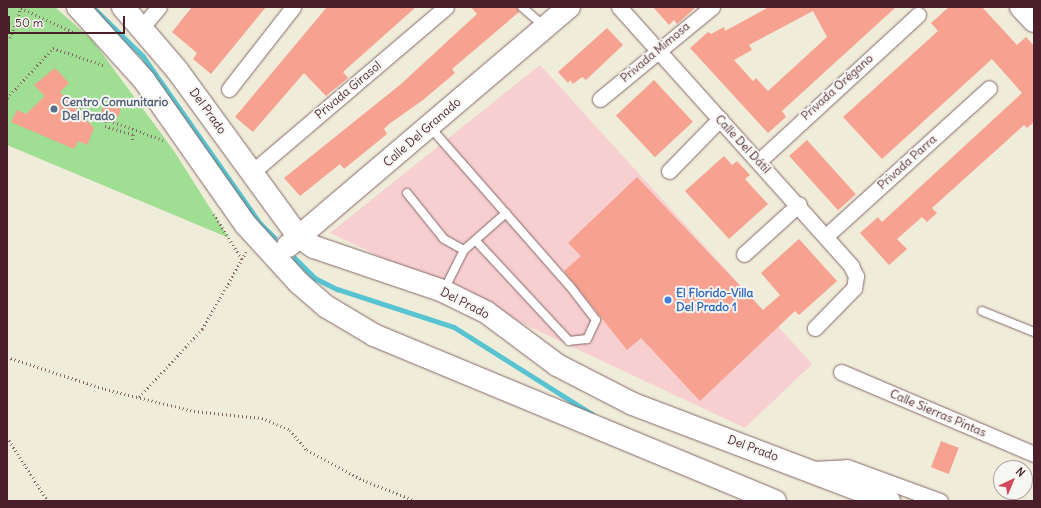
<!DOCTYPE html>
<html>
<head>
<meta charset="utf-8">
<style>
	body { margin:0 }
	#map { position:relative; width:1041px; height:508px; overflow:hidden; background:#f0ecda; font-family:Delius,sans-serif }
	div>[style] { position:absolute }
	.built>* { inset:0; background:#f7cfd0 }
	.green>* { inset:0; background:#9fde93 }
	.stream>* { height:4.5px; margin:-2.25px; padding:0 2.25px; transform-origin:2.25px; border-radius:2.25px; background:#58c4d2 }
	.building>* { inset:0; background:#f7a190; transform-origin:0 0 }
	.round { border-radius:50% }
	.path>* { height:2.5px; margin-top:-1.25px; transform-origin:0; background:repeating-linear-gradient(90deg,#846768 0 1px,transparent 0 4px) }
	.roads { filter:drop-shadow(0 0 1px #846768) drop-shadow(0 0 1px #846768) }
	.lane>* { height:8px; margin:-4px; padding:0 4px; transform-origin:4px; border-radius:4px; background:#fff }
	.street>* { height:15px; margin:-7.5px; padding:0 7.5px; transform-origin:7.5px; border-radius:7.5px; background:#fff }
	.secondary>* { height:22px; margin:-11px; padding:0 11px; transform-origin:11px; border-radius:11px; background:#fff }
	.dots>* { width:11px; height:11px; translate:-50% -50%; box-sizing:border-box; border:2px solid #f6f6f2; border-radius:50% }
	span { translate:-50% -50%; white-space:nowrap; text-align:center; line-height:1.15; -webkit-text-stroke:4px #f6f6f2; paint-order:stroke }
	.street-label { font-size:12px; color:#4a1f2b }
	.service-label { font-size:12px; color:#4e5e75; font-weight:700 }
	.left { translate:0 -50%; text-align:left }
	.shop-label { font-size:12px; color:#366cbe; font-weight:700 }
	.frame { position:absolute; inset:0; border:8px solid #4a1f2b; pointer-events:none }
	.north { position:absolute; left:993px; top:460px; width:40px; height:40px; box-sizing:border-box; background:#f6f6f2; border:1px solid #b1a0a2; border-radius:50%; rotate:44deg; font-size:11px; font-weight:700; line-height:16px; text-align:center; color:#4a1f2b }
	.north::after { content:''; display:block; margin:auto; width:14px; height:18px; background:#d1495b; clip-path:polygon(50% 0,100% 100%,50% 72%,0 100%) }
	.scale { position:absolute; left:8px; top:16px; width:117px; height:18px; box-sizing:border-box; border:2px solid #4a1f2b; border-top:0; padding-left:5px; font-size:12px; line-height:14px; white-space:nowrap; color:#4a1f2b; -webkit-text-stroke:3px #f6f6f2; paint-order:stroke }
</style>
</head>
<body>
<div id="map">
	<div class="built">
		<i style="clip-path:polygon(540px 65px,812px 364px,745px 428px,330px 233px)"></i>
	</div>
	<div class="green">
		<i style="clip-path:polygon(7px 7px,55px 7px,93px 41px,174px 151px,229px 238px,7px 145px)"></i>
	</div>
	<div class="stream">
		<i style="left:93px;top:7px;width:70px;rotate:44.4deg"></i>
		<i style="left:143px;top:56px;width:204px;rotate:55deg"></i>
		<i style="left:260px;top:223px;width:21px;rotate:45deg"></i>
		<i style="left:295px;top:258px;width:28px;rotate:45deg"></i>
		<i style="left:315px;top:278px;width:25px;rotate:27deg"></i>
		<i style="left:337px;top:289px;width:123px;rotate:18deg"></i>
		<i style="left:454px;top:327px;width:163px;rotate:32.2deg"></i>
	</div>
	<div class="building">
		<i style="clip-path:polygon(192px 7px,266px 7px,211px 74px,193px 59px,197px 53px,172px 32px)"></i>
		<i style="clip-path:polygon(327px 7px,416px 7px,343px 72px,348px 78px,326px 96px,304px 73px,253px 132px,235px 117px)"></i>
		<i style="clip-path:polygon(471px 7px,517px 7px,519px 12px,452px 69px,455px 73px,423px 100px,389px 124px,384px 129px,387px 134px,344px 169px,340px 164px,300px 196px,284px 178px,401px 84px,477px 14px)"></i>
		<i style="clip-path:polygon(653px 7px,696px 7px,677px 24px,674px 20px,669px 25px)"></i>
		<i style="clip-path:polygon(evenodd,769px 7px,896px 7px,782px 111px,786px 117px,768px 133px,690px 48px,708px 32px,711px 34px,724px 27px,725px 31px,769px 7px,813px 11px,827px 37px,768px 91px,756px 78px,753px 81px,734px 60px,752px 50px,749px 45px,813px 11px)"></i>
		<i style="clip-path:polygon(949px 7px,982px 7px,1017px 45px,1026px 37px,1034px 46px,1034px 122px,1027px 128px,1024px 125px,932px 208px,937px 213px,927px 222px,922px 217px,897px 239px,907px 249px,889px 265px,860px 233px,878px 217px,882px 222px,1022px 93px,992px 59px,882px 159px,843px 117px,938px 31px,931px 23px)"></i>
		<i style="clip-path:polygon(607px 28px,623px 45px,586px 80px,582px 77px,573px 84px,570px 80px,568px 83px,558px 72px)"></i>
		<i style="clip-path:polygon(55px 68px,69px 83px,60px 92px,94px 128px,87px 145px,78px 141px,74px 149px,11px 122px,17px 110px,26px 114px,45px 96px,34px 85px)"></i>
		<i style="left:654px;top:80px;width:57px;height:52px;rotate:47deg"></i>
		<i class="round" style="left:102px;top:102px;width:18px;height:18px"></i>
		<i style="left:807px;top:140px;width:73px;height:24px;rotate:48deg"></i>
		<i style="clip-path:polygon(724px 156px,732px 165px,737px 161px,750px 175px,745px 179px,768px 204px,729px 239px,685px 191px)"></i>
		<i style="clip-path:polygon(637px 177px,763px 310px,780px 295px,761px 273px,799px 239px,837px 281px,799px 315px,795px 311px,700px 401px,641px 338px,627px 350px,564px 271px,581px 256px,568px 243px)"></i>
		<i style="left:941px;top:441px;width:19px;height:28px;rotate:21deg"></i>
	</div>
	<div class="path">
		<i style="left:10px;top:38px;width:32px;rotate:-70deg"></i>
		<i style="left:21px;top:8px;width:60px;rotate:24.8deg"></i>
		<i style="left:7px;top:98px;width:68px;rotate:-47.4deg"></i>
		<i style="left:53px;top:48px;width:56px;rotate:18.8deg"></i>
		<i style="left:76px;top:108px;width:93px;rotate:20.2deg"></i>
		<i style="left:107px;top:118px;width:8px;rotate:104deg"></i>
		<i style="left:105px;top:126px;width:30px;rotate:17deg"></i>
		<i style="left:134px;top:135px;width:7px;rotate:106deg"></i>
		<i style="left:214px;top:214px;width:53px;rotate:58.1deg"></i>
		<i style="left:7px;top:357px;width:103px;rotate:18.1deg"></i>
		<i style="left:105px;top:389px;width:92px;rotate:13.9deg"></i>
		<i style="left:194px;top:411px;width:68px;rotate:5.9deg"></i>
		<i style="left:262px;top:418px;width:30px;rotate:23deg"></i>
		<i style="left:290px;top:430px;width:26px;rotate:50deg"></i>
		<i style="left:307px;top:450px;width:64px;rotate:28.2deg"></i>
		<i style="left:363px;top:480px;width:57px;rotate:21.6deg"></i>
		<i style="left:139px;top:397px;width:93px;rotate:-47.2deg"></i>
		<i style="left:202px;top:329px;width:89px;rotate:-60.3deg"></i>
		<i style="left:7px;top:437px;width:76px;rotate:57.4deg"></i>
	</div>
	<div class="roads">
		<div class="lane">
			<i style="left:522px;top:7px;width:29px;rotate:41deg"></i>
			<i style="left:430px;top:127px;width:210px;rotate:48.7deg"></i>
			<i style="left:569px;top:285px;width:44px;rotate:52.4deg"></i>
			<i style="left:596px;top:320px;width:21px;rotate:115deg"></i>
			<i style="left:587px;top:339px;width:18px;rotate:174deg"></i>
			<i style="left:569px;top:341px;width:135px;rotate:-132.9deg"></i>
			<i style="left:407px;top:193px;width:59px;rotate:51.2deg"></i>
			<i style="left:444px;top:239px;width:23px;rotate:29deg"></i>
			<i style="left:464px;top:250px;width:56px;rotate:-41.4deg"></i>
			<i style="left:444px;top:290px;width:45px;rotate:-63.4deg"></i>
			<i style="left:982px;top:311px;width:56px;rotate:22deg"></i>
		</div>
		<div class="street">
			<i style="left:619px;top:7px;width:348px;rotate:48.1deg"></i>
			<i style="left:851px;top:266px;width:11px;rotate:63deg"></i>
			<i style="left:856px;top:276px;width:12px;rotate:99deg"></i>
			<i style="left:854px;top:288px;width:56px;rotate:134.3deg"></i>
			<i style="left:142px;top:27px;width:26px;rotate:-50deg"></i>
			<i style="left:229px;top:89px;width:104px;rotate:-52deg"></i>
			<i style="left:600px;top:99px;width:145px;rotate:-39.4deg"></i>
			<i style="left:759px;top:161px;width:216px;rotate:-42.6deg"></i>
			<i style="left:669px;top:171px;width:73px;rotate:-45.6deg"></i>
			<i style="left:251px;top:173px;width:256px;rotate:-40.4deg"></i>
			<i style="left:826px;top:236px;width:220px;rotate:-42.2deg"></i>
			<i style="left:744px;top:254px;width:74px;rotate:-42.3deg"></i>
			<i style="left:841px;top:372px;width:210px;rotate:23deg"></i>
			<i style="left:812px;top:469px;width:35px;rotate:-3deg"></i>
			<i style="left:847px;top:467px;width:99px;rotate:20.1deg"></i>
		</div>
		<div class="secondary">
			<i style="left:78px;top:7px;width:98px;rotate:47.9deg"></i>
			<i style="left:144px;top:80px;width:177px;rotate:54.9deg"></i>
			<i style="left:246px;top:225px;width:79px;rotate:47.6deg"></i>
			<i style="left:299px;top:283px;width:37px;rotate:41deg"></i>
			<i style="left:327px;top:307px;width:55px;rotate:30.8deg"></i>
			<i style="left:374px;top:335px;width:434px;rotate:22.5deg"></i>
			<i style="left:123px;top:7px;width:83px;rotate:49.4deg"></i>
			<i style="left:177px;top:70px;width:207px;rotate:53.9deg"></i>
			<i style="left:299px;top:237px;width:18px;rotate:34deg"></i>
			<i style="left:314px;top:247px;width:136px;rotate:18.8deg"></i>
			<i style="left:443px;top:291px;width:48px;rotate:26deg"></i>
			<i style="left:486px;top:312px;width:89px;rotate:36.7deg"></i>
			<i style="left:557px;top:365px;width:85px;rotate:27.2deg"></i>
			<i style="left:633px;top:404px;width:274px;rotate:20.8deg"></i>
			<i style="left:1021px;top:7px;width:19px;rotate:47deg"></i>
			<i style="left:288px;top:246px;width:369px;rotate:-40.4deg"></i>
		</div>
	</div>
	<div class="dots">
		<i style="left:54px;top:109px;background:#5c6f8a"></i>
		<i style="left:668px;top:300px;background:#3f7fe0"></i>
	</div>
	<div class="street-label">
		<span style="left:655px;top:52px;rotate:-40deg">Privada Mimosa</span>
		<span style="left:837px;top:87px;rotate:-42deg">Privada Orégano</span>
		<span style="left:348px;top:90px;rotate:-40deg">Privada Girasol</span>
		<span style="left:208px;top:111px;rotate:54deg">Del Prado</span>
		<span style="left:422px;top:132px;rotate:-41deg">Calle Del Granado</span>
		<span style="left:743px;top:144px;rotate:47deg">Calle Del Dátil</span>
		<span style="left:907px;top:162px;rotate:-42deg">Privada Parra</span>
		<span style="left:465px;top:303px;rotate:27deg">Del Prado</span>
		<span style="left:938px;top:413px;rotate:23deg">Calle Sierras Pintas</span>
		<span style="left:753px;top:448px;rotate:20deg">Del Prado</span>
	</div>
	<div class="service-label">
		<span class="left" style="left:62px;top:109px">Centro Comunitario<br>Del Prado</span>
	</div>
	<div class="shop-label">
		<span class="left" style="left:676px;top:300px">El Florido-Villa<br>Del Prado 1</span>
	</div>
	<div class="frame"></div>
	<div class="north">N</div>
	<div class="scale">50 m</div>
</div>
</body>
</html>
